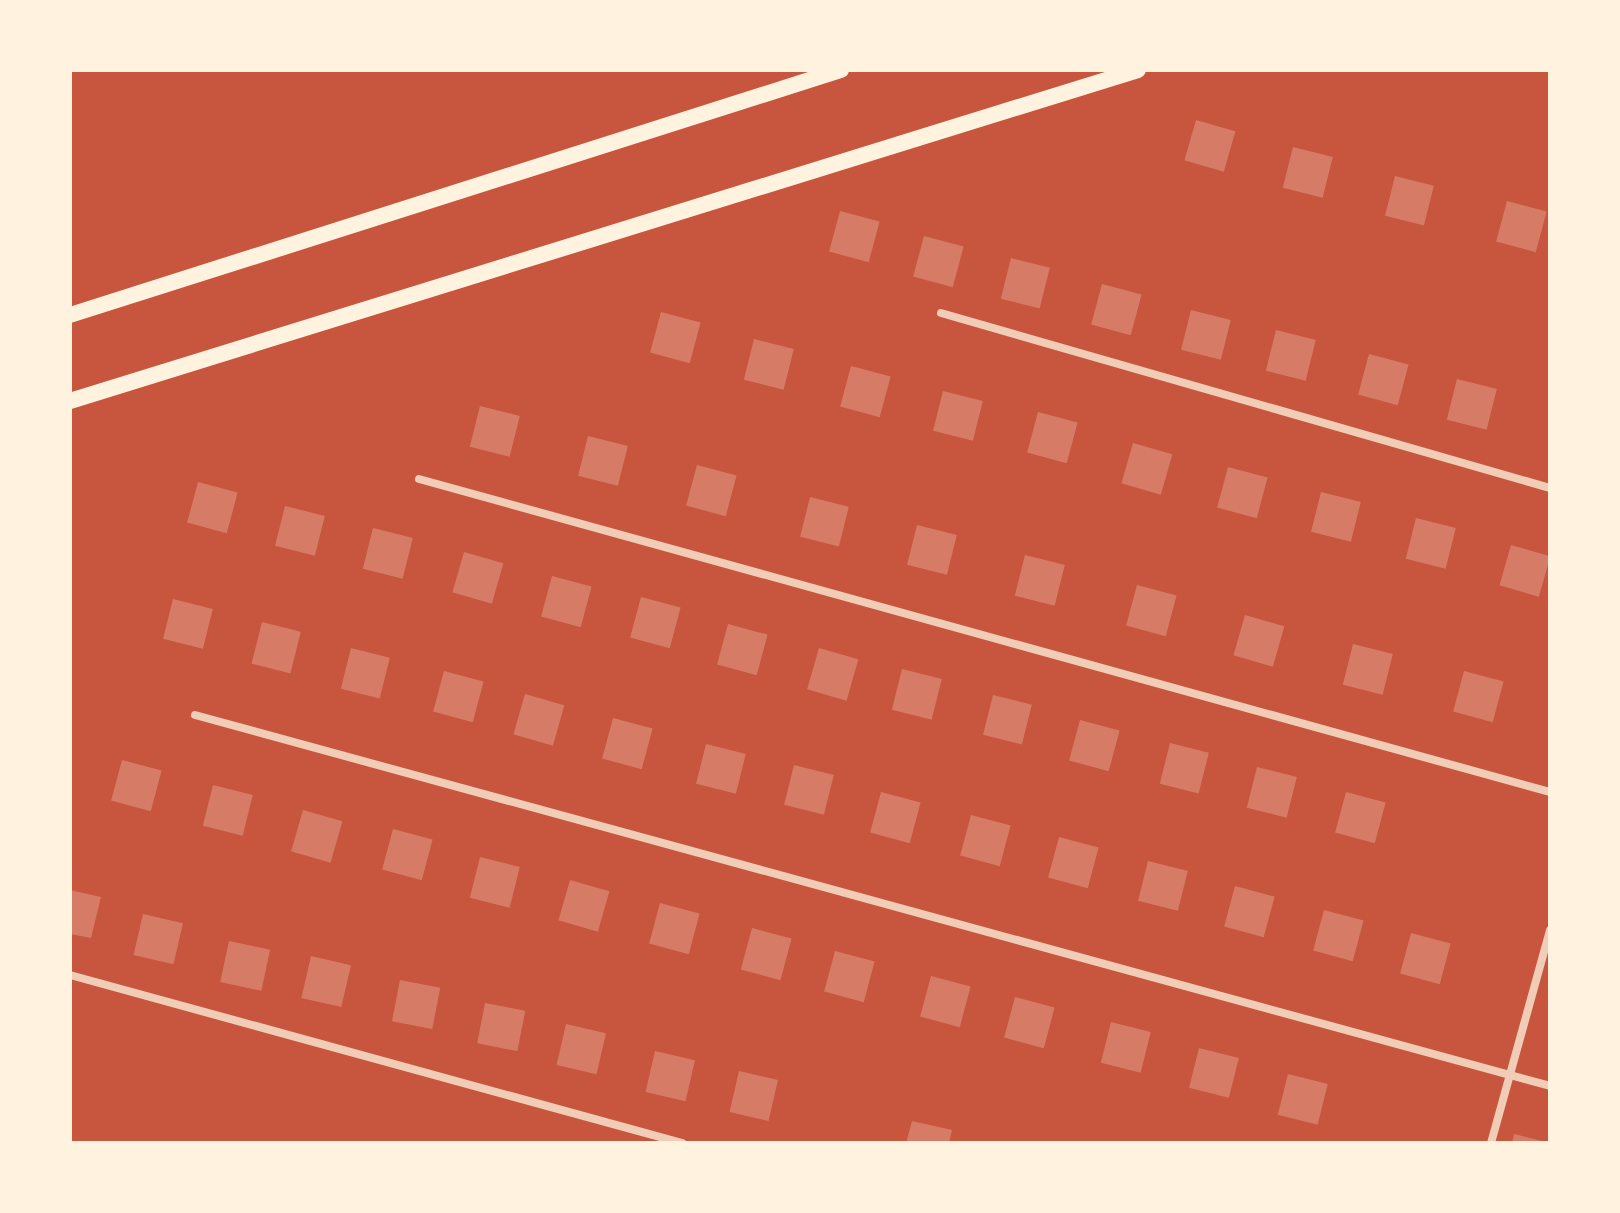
<!DOCTYPE html>
<html>
<head>
<meta charset="utf-8">
<style>
	body { margin:0 }
	#map { position:relative; width:1620px; height:1213px; overflow:hidden; background:#c8553d; font-family:"PT Sans",sans-serif }
	div>[style] { position:absolute }
	.building>* { inset:0; background:#d67c66; transform-origin:0 0 }
	.minor>* { height:8px; margin:-4px; padding:0 4px; transform-origin:4px; border-radius:4px; background:#f1ccb7 }
	.secondary>* { height:16px; margin:-8px; padding:0 8px; transform-origin:8px; border-radius:8px; background:#fff3e0 }
	span { translate:-50% -50%; white-space:nowrap; text-align:center; line-height:1.15; -webkit-text-stroke:6px #fff3e0; paint-order:stroke }
	.frame { position:absolute; inset:0; border:72px solid #fff3e0; pointer-events:none }
</style>
</head>
<body>
<div id="map">
	<div class="building">
		<i style="left:1196px;top:120px;width:41px;height:42px;rotate:16deg"></i>
		<i style="left:1293px;top:147px;width:41px;height:42px;rotate:14deg"></i>
		<i style="left:1395px;top:176px;width:40px;height:41px;rotate:14deg"></i>
		<i style="left:1507px;top:201px;width:41px;height:42px;rotate:15deg"></i>
		<i style="left:840px;top:211px;width:41px;height:42px;rotate:15deg"></i>
		<i style="left:924px;top:236px;width:41px;height:42px;rotate:15deg"></i>
		<i style="left:1011px;top:258px;width:40px;height:42px;rotate:14deg"></i>
		<i style="left:1102px;top:284px;width:41px;height:42px;rotate:15deg"></i>
		<i style="left:1191px;top:310px;width:41px;height:41px;rotate:14deg"></i>
		<i style="left:661px;top:312px;width:41px;height:42px;rotate:15deg"></i>
		<i style="left:1276px;top:330px;width:41px;height:42px;rotate:14deg"></i>
		<i style="left:754px;top:339px;width:41px;height:42px;rotate:14deg"></i>
		<i style="left:1369px;top:354px;width:41px;height:42px;rotate:15deg"></i>
		<i style="left:851px;top:366px;width:41px;height:42px;rotate:15deg"></i>
		<i style="left:1457px;top:379px;width:41px;height:42px;rotate:14deg"></i>
		<i style="left:943px;top:391px;width:41px;height:41px;rotate:14deg"></i>
		<i style="left:480px;top:406px;width:41px;height:42px;rotate:14deg"></i>
		<i style="left:1038px;top:412px;width:41px;height:42px;rotate:15deg"></i>
		<i style="left:588px;top:436px;width:41px;height:41px;rotate:14deg"></i>
		<i style="left:1133px;top:443px;width:41px;height:42px;rotate:16deg"></i>
		<i style="left:697px;top:465px;width:41px;height:42px;rotate:15deg"></i>
		<i style="left:1228px;top:467px;width:41px;height:42px;rotate:15deg"></i>
		<i style="left:198px;top:482px;width:41px;height:42px;rotate:15deg"></i>
		<i style="left:1321px;top:492px;width:41px;height:41px;rotate:14deg"></i>
		<i style="left:810px;top:497px;width:40px;height:41px;rotate:14deg"></i>
		<i style="left:285px;top:506px;width:41px;height:41px;rotate:14deg"></i>
		<i style="left:1416px;top:518px;width:41px;height:42px;rotate:14deg"></i>
		<i style="left:917px;top:525px;width:41px;height:41px;rotate:14deg"></i>
		<i style="left:373px;top:528px;width:41px;height:42px;rotate:14deg"></i>
		<i style="left:1511px;top:545px;width:41px;height:42px;rotate:16deg"></i>
		<i style="left:464px;top:552px;width:41px;height:42px;rotate:16deg"></i>
		<i style="left:1025px;top:555px;width:41px;height:42px;rotate:14deg"></i>
		<i style="left:552px;top:576px;width:41px;height:42px;rotate:15deg"></i>
		<i style="left:1137px;top:585px;width:41px;height:42px;rotate:15deg"></i>
		<i style="left:641px;top:597px;width:41px;height:42px;rotate:15deg"></i>
		<i style="left:173px;top:599px;width:41px;height:41px;rotate:14deg"></i>
		<i style="left:1245px;top:615px;width:41px;height:42px;rotate:16deg"></i>
		<i style="left:262px;top:622px;width:40px;height:43px;rotate:14deg"></i>
		<i style="left:728px;top:624px;width:41px;height:42px;rotate:15deg"></i>
		<i style="left:1353px;top:644px;width:41px;height:42px;rotate:14deg"></i>
		<i style="left:351px;top:648px;width:40px;height:42px;rotate:14deg"></i>
		<i style="left:819px;top:648px;width:41px;height:43px;rotate:16deg"></i>
		<i style="left:902px;top:669px;width:41px;height:42px;rotate:14deg"></i>
		<i style="left:444px;top:671px;width:41px;height:42px;rotate:15deg"></i>
		<i style="left:1464px;top:671px;width:41px;height:42px;rotate:15deg"></i>
		<i style="left:525px;top:694px;width:41px;height:42px;rotate:16deg"></i>
		<i style="left:993px;top:695px;width:40px;height:41px;rotate:14deg"></i>
		<i style="left:613px;top:718px;width:41px;height:42px;rotate:15deg"></i>
		<i style="left:1080px;top:720px;width:41px;height:42px;rotate:15deg"></i>
		<i style="left:1170px;top:743px;width:40px;height:42px;rotate:14deg"></i>
		<i style="left:706px;top:744px;width:41px;height:41px;rotate:14deg"></i>
		<i style="left:122px;top:760px;width:41px;height:42px;rotate:15deg"></i>
		<i style="left:794px;top:765px;width:41px;height:41px;rotate:14deg"></i>
		<i style="left:1257px;top:767px;width:41px;height:42px;rotate:14deg"></i>
		<i style="left:213px;top:785px;width:41px;height:42px;rotate:14deg"></i>
		<i style="left:881px;top:792px;width:41px;height:42px;rotate:15deg"></i>
		<i style="left:1346px;top:792px;width:41px;height:42px;rotate:15deg"></i>
		<i style="left:303px;top:810px;width:41px;height:43px;rotate:16deg"></i>
		<i style="left:971px;top:815px;width:41px;height:42px;rotate:15deg"></i>
		<i style="left:393px;top:829px;width:41px;height:42px;rotate:15deg"></i>
		<i style="left:1059px;top:837px;width:41px;height:42px;rotate:15deg"></i>
		<i style="left:480px;top:857px;width:41px;height:42px;rotate:14deg"></i>
		<i style="left:1148px;top:861px;width:41px;height:41px;rotate:14deg"></i>
		<i style="left:570px;top:880px;width:41px;height:42px;rotate:16deg"></i>
		<i style="left:1235px;top:886px;width:41px;height:42px;rotate:15deg"></i>
		<i style="clip-path:polygon(70px 890px,101px 897px,91px 938px,70px 934px)"></i>
		<i style="left:660px;top:903px;width:41px;height:42px;rotate:15deg"></i>
		<i style="left:1324px;top:910px;width:41px;height:42px;rotate:15deg"></i>
		<i style="left:143px;top:914px;width:41px;height:42px;rotate:13deg"></i>
		<i style="left:752px;top:928px;width:41px;height:43px;rotate:15deg"></i>
		<i style="left:1411px;top:933px;width:41px;height:42px;rotate:15deg"></i>
		<i style="left:229px;top:941px;width:42px;height:42px;rotate:12deg"></i>
		<i style="left:835px;top:951px;width:41px;height:42px;rotate:15deg"></i>
		<i style="left:311px;top:956px;width:41px;height:43px;rotate:13deg"></i>
		<i style="left:931px;top:976px;width:41px;height:42px;rotate:15deg"></i>
		<i style="left:400px;top:980px;width:41px;height:42px;rotate:11deg"></i>
		<i style="left:1015px;top:997px;width:41px;height:42px;rotate:15deg"></i>
		<i style="left:485px;top:1003px;width:41px;height:41px;rotate:11deg"></i>
		<i style="left:1111px;top:1022px;width:41px;height:42px;rotate:14deg"></i>
		<i style="left:566px;top:1024px;width:41px;height:42px;rotate:13deg"></i>
		<i style="left:1199px;top:1048px;width:41px;height:41px;rotate:14deg"></i>
		<i style="left:655px;top:1051px;width:41px;height:42px;rotate:13deg"></i>
		<i style="left:739px;top:1071px;width:40px;height:42px;rotate:13deg"></i>
		<i style="left:1288px;top:1074px;width:41px;height:42px;rotate:14deg"></i>
		<i style="clip-path:polygon(912px 1121px,952px 1130px,949px 1143px,906px 1143px)"></i>
		<i style="clip-path:polygon(1514px 1134px,1546px 1142px,1546px 1143px,1512px 1143px)"></i>
	</div>
	<div class="minor">
		<i style="left:941px;top:313px;width:634px;rotate:16.03deg"></i>
		<i style="left:419px;top:479px;width:1174px;rotate:15.47deg"></i>
		<i style="left:195px;top:715px;width:1405px;rotate:15.31deg"></i>
		<i style="left:70px;top:975px;width:635px;rotate:15.35deg"></i>
		<i style="left:1491px;top:1143px;width:221px;rotate:-74.5deg"></i>
	</div>
	<div class="secondary">
		<i style="left:70px;top:315px;width:809px;rotate:-17.63deg"></i>
		<i style="left:70px;top:401px;width:1118px;rotate:-17.22deg"></i>
	</div>
	<div class="frame"></div>
</div>
</body>
</html>
